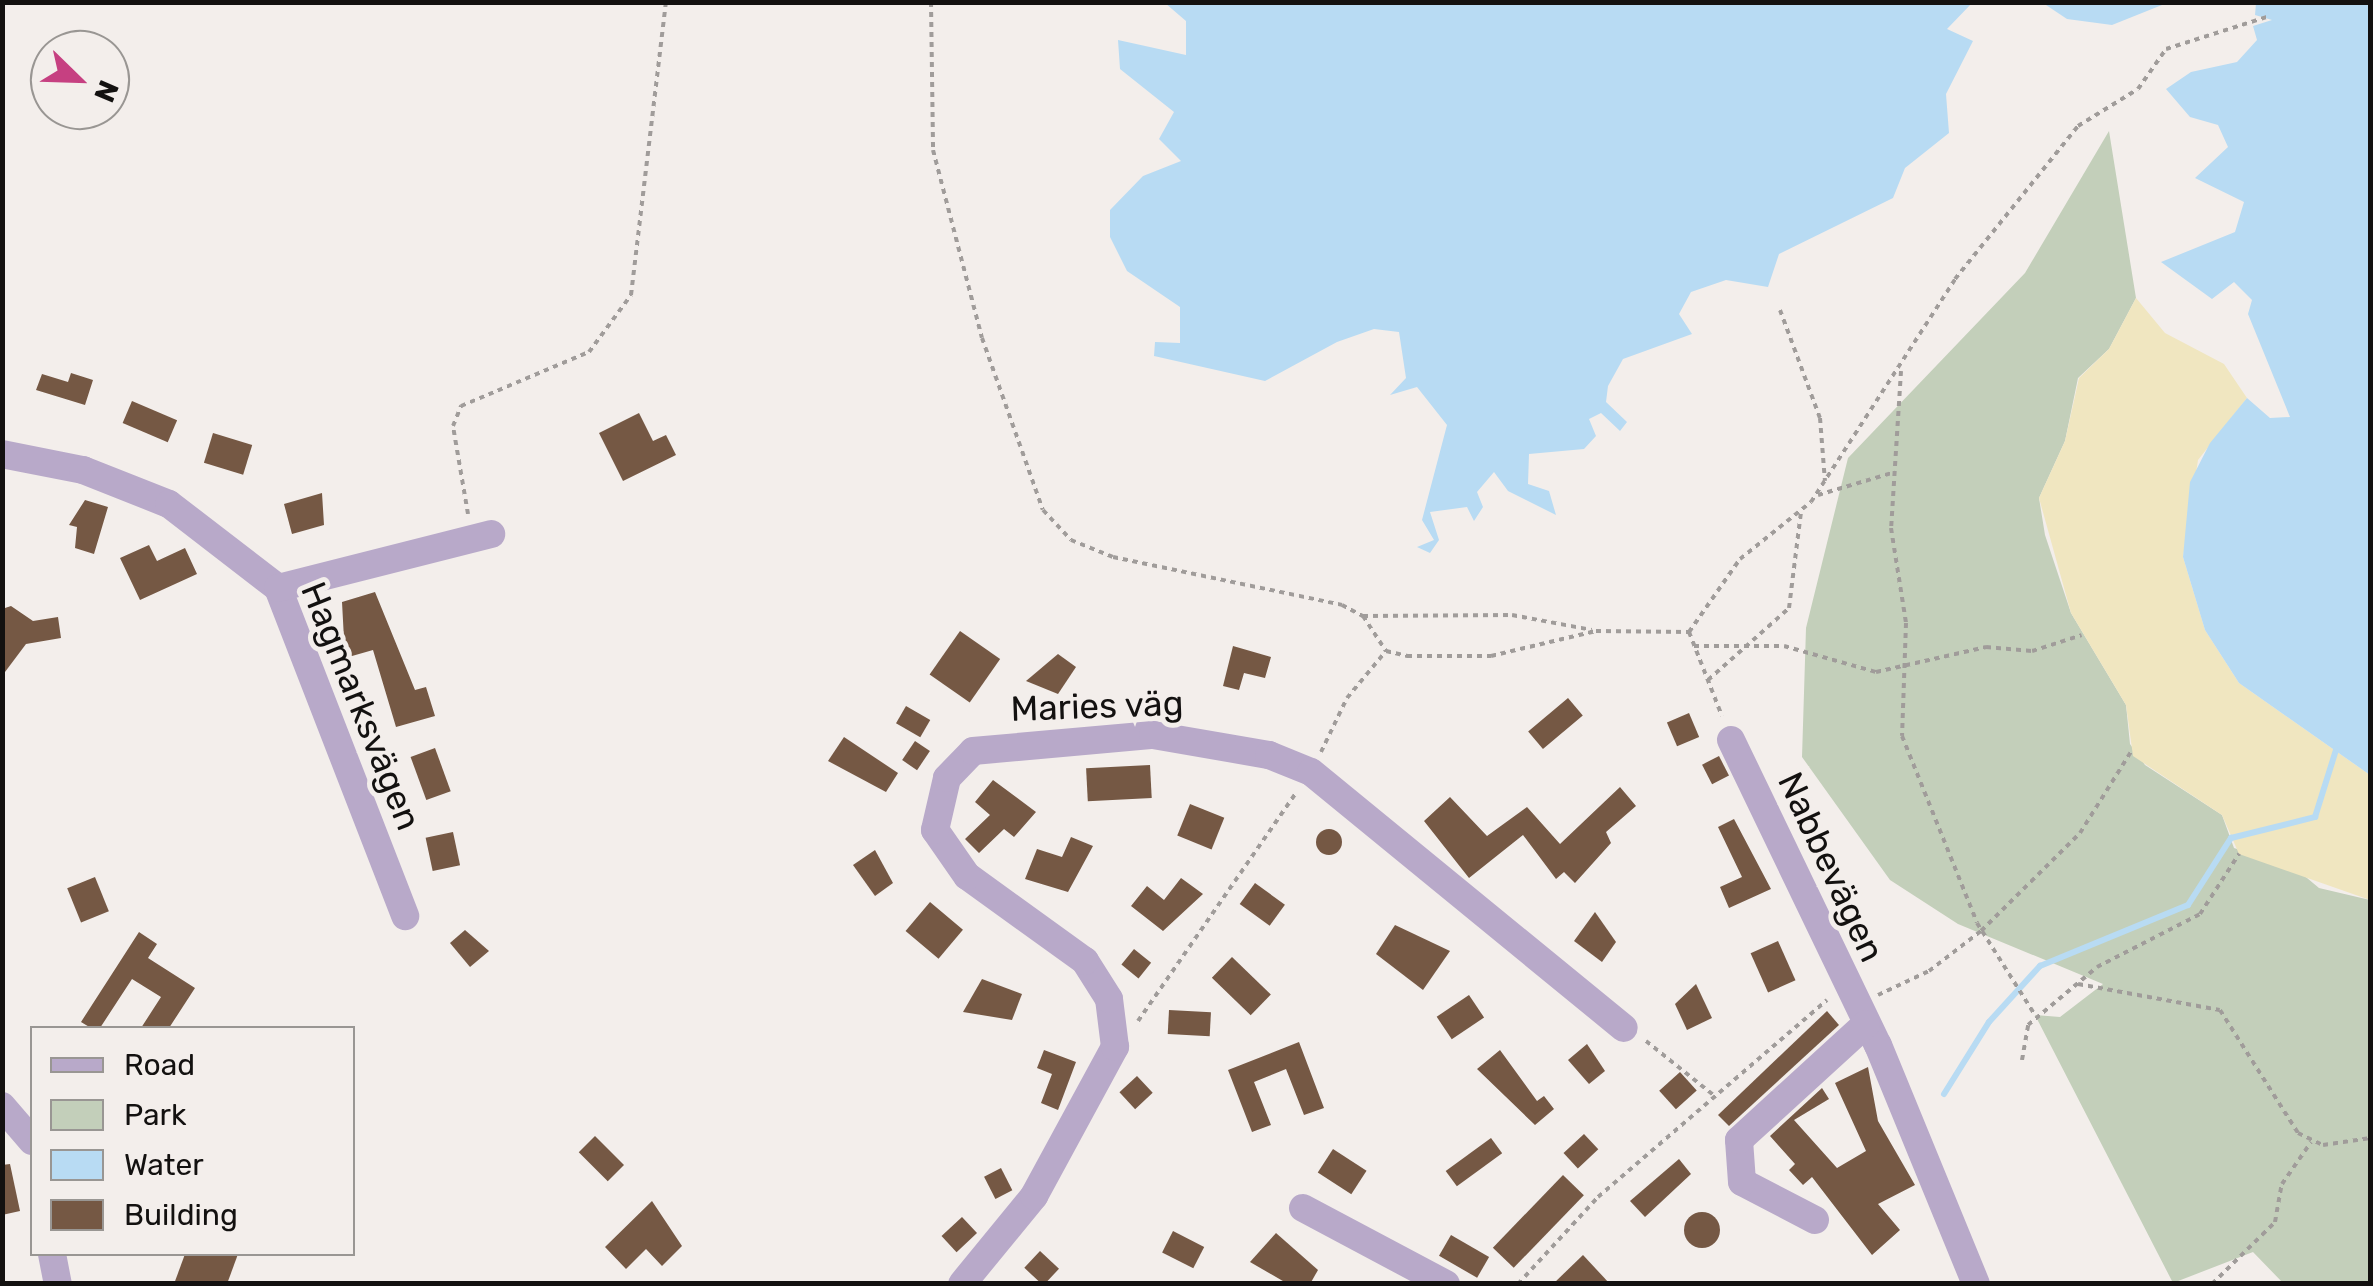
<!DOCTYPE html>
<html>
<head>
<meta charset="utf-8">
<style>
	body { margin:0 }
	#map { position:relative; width:2373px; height:1286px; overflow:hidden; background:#f3eeeb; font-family:Rubik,sans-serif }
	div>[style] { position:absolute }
	.green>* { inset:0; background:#c3cfba }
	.sand>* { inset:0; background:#f0e6c0 }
	.water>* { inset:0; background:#b8dbf3 }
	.stream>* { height:6px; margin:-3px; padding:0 3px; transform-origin:3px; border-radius:3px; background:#b8dbf3 }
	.building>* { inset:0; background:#755844; transform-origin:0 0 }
	.round { border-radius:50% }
	.path>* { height:4px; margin-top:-2px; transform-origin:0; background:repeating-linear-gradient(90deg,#a09c9a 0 5px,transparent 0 10px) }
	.minor>* { height:28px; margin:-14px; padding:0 14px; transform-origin:14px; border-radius:14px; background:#b8a9c9 }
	span { translate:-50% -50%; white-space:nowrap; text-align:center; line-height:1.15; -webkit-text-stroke:10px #f3eeeb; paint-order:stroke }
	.street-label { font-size:35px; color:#131110 }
	.frame { position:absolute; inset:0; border:5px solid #131110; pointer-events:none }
	.legend { position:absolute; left:30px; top:1026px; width:325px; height:230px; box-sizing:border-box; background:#f3eeeb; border:2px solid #999693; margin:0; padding:12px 18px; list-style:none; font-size:30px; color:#131110 }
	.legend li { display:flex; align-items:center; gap:20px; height:50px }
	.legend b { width:50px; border:2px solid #999693 }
	.north { position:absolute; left:30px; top:30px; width:100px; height:100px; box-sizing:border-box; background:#f3eeeb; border:2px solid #999693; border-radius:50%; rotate:113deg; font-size:28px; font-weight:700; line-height:40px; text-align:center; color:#131110 }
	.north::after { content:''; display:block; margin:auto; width:35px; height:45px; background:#c64081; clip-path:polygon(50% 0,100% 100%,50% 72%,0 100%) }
</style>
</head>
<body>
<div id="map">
	<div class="green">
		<i style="clip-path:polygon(2109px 131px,2136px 298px,2109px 349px,2078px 378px,2065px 441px,2039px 498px,2045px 535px,2071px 613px,2126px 705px,2130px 744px,2145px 765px,2222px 815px,2234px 848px,2295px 868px,2319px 888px,2370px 900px,2370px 1283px,2283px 1283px,2253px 1252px,2173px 1283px,2035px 1015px,2060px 1017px,2103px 984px,1958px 924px,1890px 880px,1802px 757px,1806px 628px,1848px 458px,2025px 273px)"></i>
	</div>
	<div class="sand">
		<i style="clip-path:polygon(2136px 298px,2165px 333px,2224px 364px,2247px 398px,2198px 460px,2183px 557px,2205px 630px,2239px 683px,2370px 775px,2370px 900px,2239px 854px,2222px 815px,2133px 756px,2126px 705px,2071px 613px,2039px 498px,2065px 441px,2079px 378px,2109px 349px)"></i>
	</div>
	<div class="water">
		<i style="clip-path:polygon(1165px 3px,1973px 2px,1947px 29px,1973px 41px,1946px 94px,1949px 133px,1905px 168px,1893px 198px,1779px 254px,1768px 287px,1726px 280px,1691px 292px,1679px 314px,1692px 334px,1623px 359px,1608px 386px,1606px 402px,1627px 422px,1620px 431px,1601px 413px,1589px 419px,1596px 436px,1584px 449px,1529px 454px,1528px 484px,1549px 491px,1556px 515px,1508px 491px,1494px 472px,1477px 492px,1483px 507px,1474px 521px,1467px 507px,1430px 512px,1439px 540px,1430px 553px,1417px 547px,1434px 540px,1422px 520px,1447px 425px,1417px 387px,1390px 395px,1406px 378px,1399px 332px,1374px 329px,1337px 342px,1265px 381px,1154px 356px,1155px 342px,1180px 343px,1180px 307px,1127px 271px,1110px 237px,1110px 210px,1143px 176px,1181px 161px,1159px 139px,1174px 112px,1120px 69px,1118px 40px,1186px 55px,1186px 21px)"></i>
		<i style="clip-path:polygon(2043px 3px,2167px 3px,2112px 25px,2067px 19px)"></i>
		<i style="clip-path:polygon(2256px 3px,2370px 3px,2370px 775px,2239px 683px,2205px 630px,2183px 557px,2190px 482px,2210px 443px,2247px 398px,2270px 418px,2290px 417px,2248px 314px,2252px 300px,2234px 282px,2212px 299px,2161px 262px,2235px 232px,2244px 202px,2195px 178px,2228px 147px,2218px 125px,2190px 117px,2166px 89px,2191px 72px,2237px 62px,2257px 40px,2253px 26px,2272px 20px,2255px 15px)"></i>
	</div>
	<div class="stream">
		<i style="left:1944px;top:1094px;width:85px;rotate:-58deg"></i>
		<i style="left:1989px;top:1022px;width:76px;rotate:-47.7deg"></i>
		<i style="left:2040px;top:966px;width:160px;rotate:-22.4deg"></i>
		<i style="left:2188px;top:905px;width:80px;rotate:-57.3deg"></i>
		<i style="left:2231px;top:838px;width:87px;rotate:-14deg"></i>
		<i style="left:2315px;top:817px;width:70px;rotate:-72.6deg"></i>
	</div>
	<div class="building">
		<i style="clip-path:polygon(71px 373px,93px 380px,85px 405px,36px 390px,42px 374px,68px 382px)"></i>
		<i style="left:132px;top:401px;width:49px;height:24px;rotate:23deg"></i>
		<i style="clip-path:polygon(639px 413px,653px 441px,666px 435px,676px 455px,623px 481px,599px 433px)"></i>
		<i style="left:213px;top:433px;width:41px;height:31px;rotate:17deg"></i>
		<i style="clip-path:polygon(322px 493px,324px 525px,292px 534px,284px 504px)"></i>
		<i style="clip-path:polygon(85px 500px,108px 507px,94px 554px,75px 548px,77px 527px,69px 525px)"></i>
		<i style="clip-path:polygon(149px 545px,157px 561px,185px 548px,197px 574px,140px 600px,120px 558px)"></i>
		<i style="clip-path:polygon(375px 592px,415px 690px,426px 687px,435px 716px,396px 727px,373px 650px,345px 658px,342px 602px)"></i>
		<i style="clip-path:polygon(11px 606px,33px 621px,58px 617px,61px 638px,26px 644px,2px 676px,2px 609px)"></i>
		<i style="left:960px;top:631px;width:49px;height:53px;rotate:35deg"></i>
		<i style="clip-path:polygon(1233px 646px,1271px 657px,1265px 678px,1244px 673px,1239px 690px,1223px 686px)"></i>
		<i style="clip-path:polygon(1058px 654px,1076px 667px,1058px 694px,1026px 681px)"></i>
		<i style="left:1568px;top:698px;width:23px;height:52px;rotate:50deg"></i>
		<i style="left:906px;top:706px;width:28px;height:20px;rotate:30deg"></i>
		<i style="left:1689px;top:713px;width:26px;height:24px;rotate:67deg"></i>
		<i style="clip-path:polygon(844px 737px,898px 773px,886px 792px,828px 761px)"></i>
		<i style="left:915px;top:741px;width:18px;height:23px;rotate:34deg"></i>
		<i style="left:435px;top:748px;width:46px;height:26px;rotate:70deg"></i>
		<i style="left:1719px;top:756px;width:22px;height:19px;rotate:63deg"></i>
		<i style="left:1150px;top:765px;width:33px;height:64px;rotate:87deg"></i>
		<i style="clip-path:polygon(993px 780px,1036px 812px,1014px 837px,1004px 829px,979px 853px,965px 839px,990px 815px,975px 802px)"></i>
		<i style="clip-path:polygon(1620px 787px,1636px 806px,1606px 832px,1611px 843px,1575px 883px,1564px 872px,1556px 879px,1523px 835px,1469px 878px,1424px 821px,1450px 797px,1487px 836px,1527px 807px,1560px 844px)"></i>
		<i style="left:1190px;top:804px;width:37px;height:34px;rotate:22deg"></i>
		<i style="clip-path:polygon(1734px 819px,1771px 889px,1729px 908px,1720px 887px,1742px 877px,1718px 827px)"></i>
		<i class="round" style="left:1316px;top:829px;width:26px;height:26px"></i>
		<i style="left:453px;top:832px;width:34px;height:28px;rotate:78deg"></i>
		<i style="clip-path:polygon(1071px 837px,1093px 846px,1068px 892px,1025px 879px,1037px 849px,1062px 857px)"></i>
		<i style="clip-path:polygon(875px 850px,893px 883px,875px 896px,853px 865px)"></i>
		<i style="left:95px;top:877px;width:37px;height:30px;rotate:68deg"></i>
		<i style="clip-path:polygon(1181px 878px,1203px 894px,1163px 931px,1131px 906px,1147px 886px,1164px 900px)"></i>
		<i style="left:1255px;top:883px;width:37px;height:26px;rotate:36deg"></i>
		<i style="left:930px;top:902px;width:43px;height:38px;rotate:40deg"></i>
		<i style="clip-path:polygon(1595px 912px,1616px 942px,1602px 962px,1574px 941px)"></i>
		<i style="clip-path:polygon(1395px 925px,1450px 951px,1423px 990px,1376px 954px)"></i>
		<i style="clip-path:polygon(465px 930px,489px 951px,470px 967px,450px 943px)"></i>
		<i style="clip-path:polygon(139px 932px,157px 944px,148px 958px,195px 988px,169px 1028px,141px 1028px,161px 997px,132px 979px,100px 1028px,91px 1028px,81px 1022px)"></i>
		<i style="left:1778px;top:941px;width:43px;height:30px;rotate:66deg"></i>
		<i style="left:1134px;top:949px;width:22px;height:20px;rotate:39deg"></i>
		<i style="left:1232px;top:957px;width:54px;height:29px;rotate:44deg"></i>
		<i style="clip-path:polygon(982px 979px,1022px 994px,1012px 1020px,963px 1012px)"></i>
		<i style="clip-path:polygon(1696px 984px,1712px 1018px,1687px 1030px,1675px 1004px)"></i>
		<i style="left:1469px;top:995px;width:27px;height:39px;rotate:56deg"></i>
		<i style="left:1169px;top:1010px;width:42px;height:24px;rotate:3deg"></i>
		<i style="clip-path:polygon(1827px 1011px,1839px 1025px,1729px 1126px,1718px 1115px)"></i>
		<i style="clip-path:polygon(1299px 1042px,1324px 1108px,1304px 1115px,1286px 1069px,1254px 1082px,1271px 1125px,1252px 1132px,1228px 1070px)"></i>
		<i style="clip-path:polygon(1587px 1044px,1605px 1071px,1589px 1084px,1568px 1060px)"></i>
		<i style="clip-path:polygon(1044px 1050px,1076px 1062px,1058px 1110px,1041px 1103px,1052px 1074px,1037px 1068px)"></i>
		<i style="clip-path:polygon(1500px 1050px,1537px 1101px,1544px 1096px,1554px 1109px,1535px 1125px,1477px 1069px)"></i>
		<i style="clip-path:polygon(1868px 1067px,1878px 1121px,1915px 1185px,1878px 1204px,1900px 1230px,1872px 1255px,1812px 1177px,1803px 1185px,1789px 1170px,1795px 1164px,1770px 1136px,1822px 1088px,1829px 1099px,1794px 1120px,1837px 1168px,1866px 1151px,1835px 1083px)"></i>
		<i style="left:1680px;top:1072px;width:25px;height:28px;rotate:48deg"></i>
		<i style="left:1137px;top:1076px;width:23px;height:24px;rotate:47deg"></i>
		<i style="left:1584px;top:1134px;width:21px;height:28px;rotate:47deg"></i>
		<i style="left:595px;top:1136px;width:41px;height:23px;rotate:45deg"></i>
		<i style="left:1491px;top:1138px;width:19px;height:56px;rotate:54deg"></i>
		<i style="left:1333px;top:1149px;width:40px;height:28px;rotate:33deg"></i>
		<i style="clip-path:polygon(1679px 1159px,1691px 1174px,1645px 1217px,1630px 1201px)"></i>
		<i style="clip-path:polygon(10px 1164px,20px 1211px,2px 1215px,2px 1165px)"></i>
		<i style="left:1001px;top:1168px;width:25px;height:19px;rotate:63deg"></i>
		<i style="left:1563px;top:1175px;width:29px;height:101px;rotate:44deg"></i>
		<i style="clip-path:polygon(652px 1201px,682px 1246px,662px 1266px,646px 1249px,626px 1269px,605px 1247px)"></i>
		<i class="round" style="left:1684px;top:1212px;width:36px;height:36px"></i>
		<i style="left:962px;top:1217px;width:22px;height:28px;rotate:47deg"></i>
		<i style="left:1173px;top:1231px;width:35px;height:24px;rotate:27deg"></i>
		<i style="clip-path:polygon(1276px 1233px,1318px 1270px,1310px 1284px,1288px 1284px,1250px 1262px)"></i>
		<i style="left:1451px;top:1235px;width:44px;height:24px;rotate:30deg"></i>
		<i style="left:1040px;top:1251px;width:26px;height:23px;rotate:43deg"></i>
		<i style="clip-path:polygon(185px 1254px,238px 1254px,227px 1284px,174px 1284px)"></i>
		<i style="clip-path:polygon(1583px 1255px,1610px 1284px,1553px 1284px)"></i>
	</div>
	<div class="path">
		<i style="left:931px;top:2px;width:148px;rotate:89.2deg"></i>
		<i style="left:933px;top:150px;width:194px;rotate:75.4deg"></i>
		<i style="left:982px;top:338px;width:182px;rotate:70.5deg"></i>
		<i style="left:1043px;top:510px;width:41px;rotate:47deg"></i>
		<i style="left:1071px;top:540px;width:45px;rotate:22deg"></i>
		<i style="left:1113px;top:557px;width:234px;rotate:11.8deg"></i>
		<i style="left:1342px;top:605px;width:24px;rotate:28deg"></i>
		<i style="left:1363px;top:616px;width:42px;rotate:56.7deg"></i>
		<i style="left:1386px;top:651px;width:22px;rotate:13deg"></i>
		<i style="left:1407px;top:656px;width:84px"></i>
		<i style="left:1491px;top:656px;width:108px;rotate:-13.4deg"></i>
		<i style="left:1596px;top:631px;width:93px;rotate:0.6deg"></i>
		<i style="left:1689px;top:632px;width:89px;rotate:-55.1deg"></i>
		<i style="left:1740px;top:559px;width:91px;rotate:-38.8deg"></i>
		<i style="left:1811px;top:502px;width:265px;rotate:-57.1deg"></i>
		<i style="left:1955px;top:279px;width:196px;rotate:-51.2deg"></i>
		<i style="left:2078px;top:126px;width:70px;rotate:-31.7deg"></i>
		<i style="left:2138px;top:89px;width:49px;rotate:-55deg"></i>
		<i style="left:2166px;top:49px;width:106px;rotate:-17.6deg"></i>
		<i style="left:1780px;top:310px;width:115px;rotate:69.7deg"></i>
		<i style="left:1820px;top:418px;width:63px;rotate:85.5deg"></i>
		<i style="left:1901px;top:371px;width:157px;rotate:93.6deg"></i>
		<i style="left:1891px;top:528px;width:96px;rotate:81deg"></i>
		<i style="left:1906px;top:623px;width:113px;rotate:92deg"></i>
		<i style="left:1902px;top:736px;width:201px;rotate:68.1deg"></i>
		<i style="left:1977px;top:923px;width:109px;rotate:57.8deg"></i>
		<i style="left:1818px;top:495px;width:80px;rotate:-16.6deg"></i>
		<i style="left:468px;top:514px;width:89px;rotate:-99.7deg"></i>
		<i style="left:453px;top:426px;width:22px;rotate:-68deg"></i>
		<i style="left:461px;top:406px;width:139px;rotate:-22.9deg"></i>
		<i style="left:589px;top:352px;width:71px;rotate:-53.6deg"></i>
		<i style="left:631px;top:295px;width:295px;rotate:-83.2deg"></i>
		<i style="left:1363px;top:616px;width:149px;rotate:-0.4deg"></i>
		<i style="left:1512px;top:615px;width:81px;rotate:10.6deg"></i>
		<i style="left:1689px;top:632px;width:90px;rotate:68.6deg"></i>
		<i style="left:1694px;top:646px;width:90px"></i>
		<i style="left:1784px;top:646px;width:96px;rotate:15.8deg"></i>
		<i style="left:1876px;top:672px;width:113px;rotate:-12.8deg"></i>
		<i style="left:1986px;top:647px;width:46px;rotate:5deg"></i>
		<i style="left:2032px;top:651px;width:52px;rotate:-17.7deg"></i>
		<i style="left:1708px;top:680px;width:108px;rotate:-41.6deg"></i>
		<i style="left:1789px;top:608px;width:97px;rotate:-82.9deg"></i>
		<i style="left:1321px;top:752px;width:60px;rotate:-64.3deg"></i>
		<i style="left:1347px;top:698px;width:61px;rotate:-50.3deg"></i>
		<i style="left:2078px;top:984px;width:144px;rotate:10.4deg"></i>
		<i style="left:2220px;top:1010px;width:146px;rotate:57.6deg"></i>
		<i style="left:2298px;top:1133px;width:28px;rotate:26deg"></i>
		<i style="left:2323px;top:1145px;width:48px;rotate:-8.5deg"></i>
		<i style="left:1878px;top:995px;width:56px;rotate:-25.2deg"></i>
		<i style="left:1929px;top:971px;width:66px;rotate:-37.6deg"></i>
		<i style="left:1981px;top:931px;width:139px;rotate:-44.7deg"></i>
		<i style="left:2080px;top:833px;width:98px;rotate:-57.9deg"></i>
		<i style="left:1138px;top:1021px;width:276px;rotate:-55.3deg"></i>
		<i style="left:1646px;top:1041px;width:90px;rotate:38.7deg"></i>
		<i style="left:2022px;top:1060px;width:36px;rotate:-80deg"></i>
		<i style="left:2028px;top:1025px;width:90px;rotate:-40deg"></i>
		<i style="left:2097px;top:967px;width:116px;rotate:-27.2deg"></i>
		<i style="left:2200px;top:914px;width:72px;rotate:-57deg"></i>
		<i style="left:1518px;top:1284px;width:118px;rotate:-47.4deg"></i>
		<i style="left:1598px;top:1197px;width:302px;rotate:-40.7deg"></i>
		<i style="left:2212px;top:1284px;width:88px;rotate:-44.5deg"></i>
		<i style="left:2275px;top:1222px;width:39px;rotate:-80deg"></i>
		<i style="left:2282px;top:1184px;width:51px;rotate:-55.4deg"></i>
	</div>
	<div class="minor">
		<i style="left:2px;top:454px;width:83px;rotate:11.2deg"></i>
		<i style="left:83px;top:470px;width:92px;rotate:21.6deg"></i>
		<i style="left:169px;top:504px;width:138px;rotate:37.6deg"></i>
		<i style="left:278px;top:588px;width:352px;rotate:68.8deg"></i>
		<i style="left:278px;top:588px;width:220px;rotate:-14.2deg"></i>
		<i style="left:1731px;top:740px;width:339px;rotate:64.3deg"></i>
		<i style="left:1878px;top:1045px;width:258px;rotate:67.7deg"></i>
		<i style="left:2px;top:1106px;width:46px;rotate:49.4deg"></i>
		<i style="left:1303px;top:1208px;width:162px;rotate:28deg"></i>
		<i style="left:1815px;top:1220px;width:82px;rotate:-152.5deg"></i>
		<i style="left:1742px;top:1182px;width:42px;rotate:-94.1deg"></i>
		<i style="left:1739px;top:1140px;width:172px;rotate:-42.4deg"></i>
		<i style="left:52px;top:1254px;width:31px;rotate:79deg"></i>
		<i style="left:962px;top:1284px;width:114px;rotate:-50.7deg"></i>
		<i style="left:1034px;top:1196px;width:170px;rotate:-61.5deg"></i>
		<i style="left:1115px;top:1047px;width:48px;rotate:-97.1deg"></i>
		<i style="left:1109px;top:999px;width:45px;rotate:-122.3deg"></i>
		<i style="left:1085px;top:961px;width:145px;rotate:-144.2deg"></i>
		<i style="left:967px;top:876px;width:56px;rotate:-124.8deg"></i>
		<i style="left:935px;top:830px;width:53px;rotate:-77deg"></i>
		<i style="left:947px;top:778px;width:37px;rotate:-46deg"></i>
		<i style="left:973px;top:751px;width:181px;rotate:-5.1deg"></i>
		<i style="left:1153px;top:735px;width:118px;rotate:9.8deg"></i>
		<i style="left:1269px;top:755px;width:45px;rotate:22deg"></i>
		<i style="left:1311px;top:772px;width:404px;rotate:39.3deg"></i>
	</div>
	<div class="street-label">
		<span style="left:361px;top:706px;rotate:68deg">Hagmarksvägen</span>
		<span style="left:1097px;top:706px;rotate:-2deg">Maries väg</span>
		<span style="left:1831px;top:867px;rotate:65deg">Nabbevägen</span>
	</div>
	<div class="frame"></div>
	<ul class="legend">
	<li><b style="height:12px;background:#b8a9c9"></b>Road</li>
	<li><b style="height:28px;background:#c3cfba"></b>Park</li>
	<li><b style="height:28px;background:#b8dbf3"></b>Water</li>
	<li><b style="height:28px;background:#755844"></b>Building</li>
	</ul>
	<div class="north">N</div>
</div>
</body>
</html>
